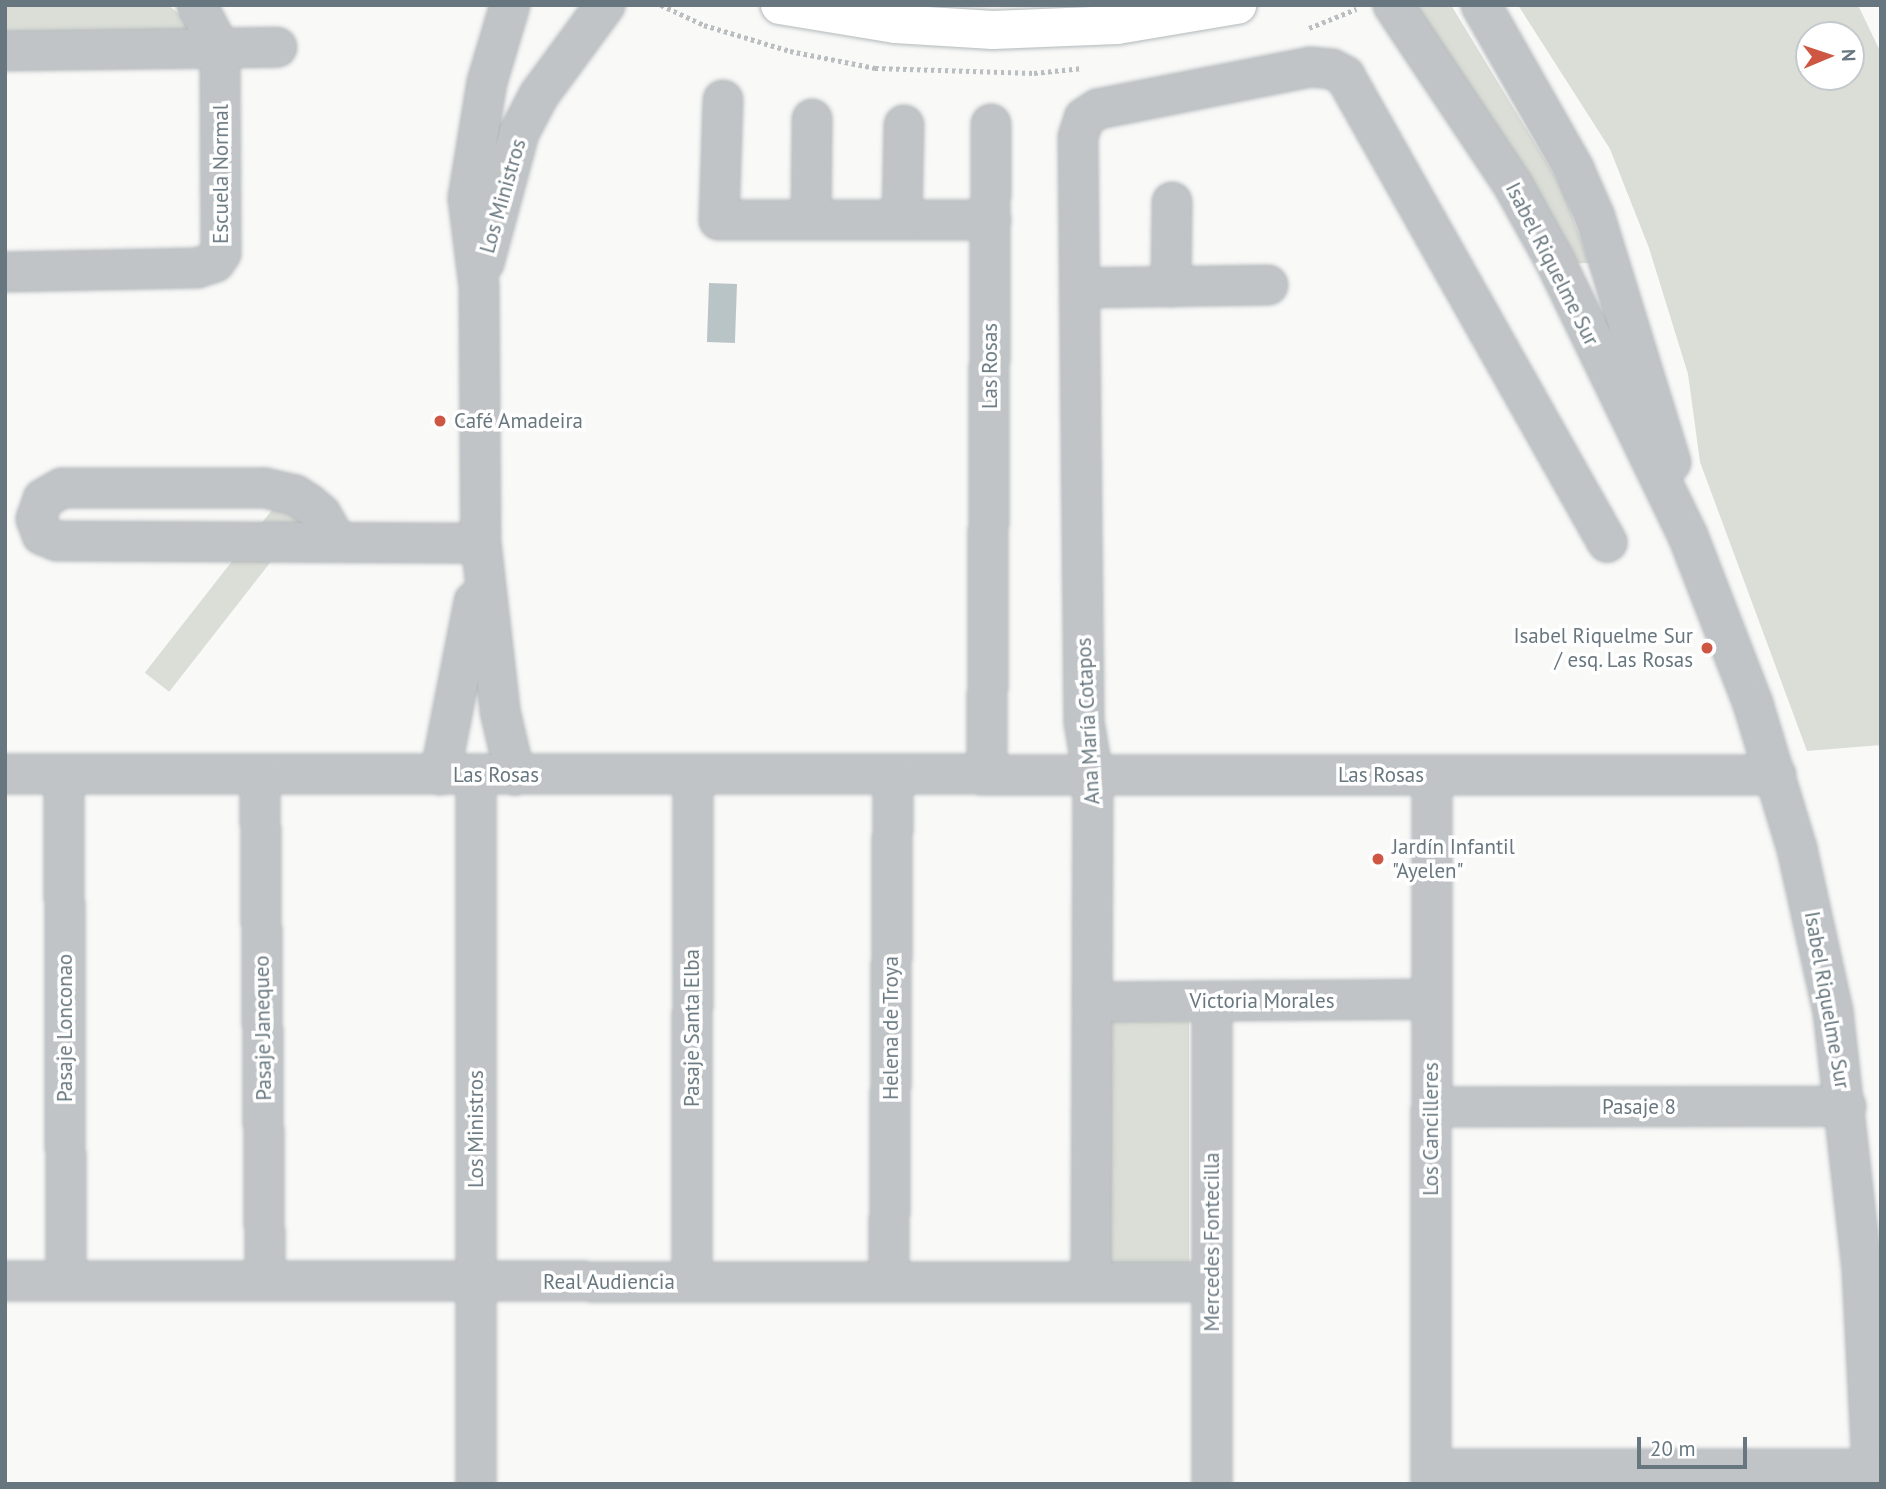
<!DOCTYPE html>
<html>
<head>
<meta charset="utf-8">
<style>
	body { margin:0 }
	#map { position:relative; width:1886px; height:1489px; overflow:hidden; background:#f9f9f8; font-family:"PT Sans",sans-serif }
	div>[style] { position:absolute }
	.green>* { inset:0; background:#daded7; transform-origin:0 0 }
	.water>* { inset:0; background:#b9c4c7; transform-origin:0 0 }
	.path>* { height:4.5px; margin-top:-2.25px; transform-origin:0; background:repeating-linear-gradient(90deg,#babec0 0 3.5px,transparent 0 7px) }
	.roads { filter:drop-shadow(0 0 2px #b4b9bb) drop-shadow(0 0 2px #b4b9bb) }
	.minor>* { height:38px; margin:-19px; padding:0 19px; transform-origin:19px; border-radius:19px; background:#c0c4c7 }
	.major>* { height:38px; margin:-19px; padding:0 19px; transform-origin:19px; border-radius:19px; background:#fff }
	.dots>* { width:19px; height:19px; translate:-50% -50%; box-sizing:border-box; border:4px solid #fff; border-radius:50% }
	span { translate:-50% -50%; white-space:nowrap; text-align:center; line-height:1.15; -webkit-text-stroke:7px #fff; paint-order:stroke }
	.street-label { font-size:21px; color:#68777f }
	.poi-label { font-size:21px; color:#68777f }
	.left { translate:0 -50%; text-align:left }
	.right { translate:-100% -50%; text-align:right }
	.frame { position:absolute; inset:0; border:7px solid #68777f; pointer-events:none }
	.north { position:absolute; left:1795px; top:21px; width:70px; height:70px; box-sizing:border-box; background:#fff; border:2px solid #c3c9cc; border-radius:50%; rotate:88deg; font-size:19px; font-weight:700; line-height:28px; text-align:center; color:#68777f }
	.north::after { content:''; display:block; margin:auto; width:24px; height:32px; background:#ce5743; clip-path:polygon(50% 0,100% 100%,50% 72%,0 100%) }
	.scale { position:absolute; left:1637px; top:1437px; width:110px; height:32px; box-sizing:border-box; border:4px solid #68777f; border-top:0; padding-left:9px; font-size:21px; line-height:24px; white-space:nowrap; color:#68777f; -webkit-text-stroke:5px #fff; paint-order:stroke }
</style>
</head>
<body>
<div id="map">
	<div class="green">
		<i style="clip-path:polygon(5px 5px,168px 5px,187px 20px,196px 38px,5px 39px)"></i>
		<i style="clip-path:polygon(1408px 5px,1451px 5px,1562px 188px,1589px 263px,1560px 264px)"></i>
		<i style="clip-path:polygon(evenodd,1518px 5px,1858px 5px,1881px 53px,1881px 745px,1807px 751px,1700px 462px,1688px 374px,1649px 248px,1610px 149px,1518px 5px,1809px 35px,1851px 35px,1851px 77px,1809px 77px,1809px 35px)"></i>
		<i style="left:279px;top:501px;width:31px;height:218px;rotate:38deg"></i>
		<i style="left:1189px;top:1021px;width:250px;height:82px;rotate:90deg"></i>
	</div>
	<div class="water">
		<i style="left:709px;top:283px;width:28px;height:59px;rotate:2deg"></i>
	</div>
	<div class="path">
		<i style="left:661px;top:5px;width:47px;rotate:24.9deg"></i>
		<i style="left:704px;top:25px;width:90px;rotate:16.8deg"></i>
		<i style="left:790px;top:51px;width:87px;rotate:11.3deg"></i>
		<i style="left:875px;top:68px;width:159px;rotate:1.8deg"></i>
		<i style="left:1034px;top:73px;width:49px;rotate:-5.8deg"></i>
		<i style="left:1309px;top:28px;width:51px;rotate:-22deg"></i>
	</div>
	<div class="roads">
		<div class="minor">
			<i style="left:510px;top:5px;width:80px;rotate:106.6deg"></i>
			<i style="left:487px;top:82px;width:118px;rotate:99.3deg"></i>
			<i style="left:468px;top:198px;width:89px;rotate:82.9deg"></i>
			<i style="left:479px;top:286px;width:257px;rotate:89.6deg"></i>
			<i style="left:481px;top:543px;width:169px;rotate:83.5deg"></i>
			<i style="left:500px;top:711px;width:66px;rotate:76.8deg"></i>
			<i style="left:1393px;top:5px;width:216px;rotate:56.3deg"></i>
			<i style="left:1513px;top:185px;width:85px;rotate:61deg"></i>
			<i style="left:1554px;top:259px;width:308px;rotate:64.2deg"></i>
			<i style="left:1688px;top:536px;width:180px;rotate:68.8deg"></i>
			<i style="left:1753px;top:704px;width:152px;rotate:73.1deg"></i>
			<i style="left:1797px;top:849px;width:166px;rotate:77.5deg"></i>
			<i style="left:1833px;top:1011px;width:261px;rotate:83.6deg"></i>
			<i style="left:1862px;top:1270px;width:214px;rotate:87.1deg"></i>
			<i style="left:1481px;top:5px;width:189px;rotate:60.4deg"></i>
			<i style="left:1574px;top:169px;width:52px;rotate:66.4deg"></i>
			<i style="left:1595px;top:217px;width:257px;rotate:72.8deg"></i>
			<i style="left:5px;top:51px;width:272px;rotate:-0.8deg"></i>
			<i style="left:723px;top:100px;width:120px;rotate:91.9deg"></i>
			<i style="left:719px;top:220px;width:272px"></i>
			<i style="left:811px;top:220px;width:101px;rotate:-89.4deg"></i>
			<i style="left:902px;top:220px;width:95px;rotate:-88.8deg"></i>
			<i style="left:484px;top:263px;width:135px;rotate:-74.9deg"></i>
			<i style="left:519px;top:133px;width:43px;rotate:-62.2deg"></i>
			<i style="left:539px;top:95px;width:112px;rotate:-53.7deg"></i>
			<i style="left:5px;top:272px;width:192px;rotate:-1.2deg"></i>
			<i style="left:197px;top:268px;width:19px;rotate:-18deg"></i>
			<i style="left:215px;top:262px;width:11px;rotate:-56deg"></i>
			<i style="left:221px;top:253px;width:204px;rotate:-90.3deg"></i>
			<i style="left:220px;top:49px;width:50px;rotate:-117.6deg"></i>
			<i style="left:1171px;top:287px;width:85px;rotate:-89.3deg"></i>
			<i style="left:1080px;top:288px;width:188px;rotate:-0.9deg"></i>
			<i style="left:337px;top:542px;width:32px;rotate:-120deg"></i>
			<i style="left:321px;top:514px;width:16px;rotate:-140deg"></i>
			<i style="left:309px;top:504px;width:17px;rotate:-147deg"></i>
			<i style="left:295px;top:495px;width:32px;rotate:-167deg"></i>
			<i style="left:264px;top:488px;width:202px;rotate:180deg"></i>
			<i style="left:62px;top:488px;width:22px;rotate:150deg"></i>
			<i style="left:43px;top:499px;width:21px;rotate:109deg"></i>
			<i style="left:36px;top:519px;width:17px;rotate:69deg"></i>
			<i style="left:42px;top:535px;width:16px;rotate:22deg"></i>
			<i style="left:57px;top:541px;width:424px;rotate:0.3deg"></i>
			<i style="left:5px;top:774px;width:1771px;rotate:0.03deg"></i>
			<i style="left:260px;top:774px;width:507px;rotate:89.43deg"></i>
			<i style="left:64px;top:775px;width:506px;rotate:89.77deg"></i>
			<i style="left:440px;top:775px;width:177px;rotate:-78.9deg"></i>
			<i style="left:987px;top:775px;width:651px;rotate:-89.65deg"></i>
			<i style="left:1092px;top:1002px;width:339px;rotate:-0.5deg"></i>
			<i style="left:1432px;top:1107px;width:414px;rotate:-0.1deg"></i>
			<i style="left:5px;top:1281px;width:1207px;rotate:0.05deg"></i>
			<i style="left:692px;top:1282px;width:507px;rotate:-89.89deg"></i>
			<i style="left:889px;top:1282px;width:507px;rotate:-89.55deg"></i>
			<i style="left:1091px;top:1282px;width:507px;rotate:-89.77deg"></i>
			<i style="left:1093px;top:775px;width:54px;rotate:-99.6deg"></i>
			<i style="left:1084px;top:722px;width:585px;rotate:-90.59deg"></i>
			<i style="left:1078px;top:137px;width:20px;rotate:-72deg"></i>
			<i style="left:1084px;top:118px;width:17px;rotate:-33deg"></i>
			<i style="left:1098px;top:109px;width:216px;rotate:-11.2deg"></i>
			<i style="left:1310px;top:67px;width:22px;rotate:5deg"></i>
			<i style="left:1332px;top:69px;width:15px;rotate:28deg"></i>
			<i style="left:1345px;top:76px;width:535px;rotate:60.65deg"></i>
			<i style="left:1431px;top:1469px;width:442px"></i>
			<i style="left:476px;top:1484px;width:709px;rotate:-90deg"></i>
			<i style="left:1212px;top:1484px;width:483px;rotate:-90deg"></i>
			<i style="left:1431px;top:1484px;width:709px;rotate:-89.92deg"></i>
		</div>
		<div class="major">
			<i style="left:780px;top:5px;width:117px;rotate:9.4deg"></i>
			<i style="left:895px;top:24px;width:98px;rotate:3.5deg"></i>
			<i style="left:993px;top:30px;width:124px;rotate:-2.3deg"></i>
			<i style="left:1117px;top:25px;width:122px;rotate:-9.5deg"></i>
		</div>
	</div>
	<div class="dots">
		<i style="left:440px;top:421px;background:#ce5743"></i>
		<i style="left:1707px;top:648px;background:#ce5743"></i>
		<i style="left:1378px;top:859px;background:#ce5743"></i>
	</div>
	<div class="street-label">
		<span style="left:221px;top:174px;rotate:-90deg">Escuela Normal</span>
		<span style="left:503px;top:196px;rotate:-74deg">Los Ministros</span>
		<span style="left:1552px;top:264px;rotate:63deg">Isabel Riquelme Sur</span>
		<span style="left:990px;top:366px;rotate:-90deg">Las Rosas</span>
		<span style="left:1088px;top:721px;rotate:-93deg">Ana María Cotapos</span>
		<span style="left:496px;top:775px">Las Rosas</span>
		<span style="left:1381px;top:775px">Las Rosas</span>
		<span style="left:1827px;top:1000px;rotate:80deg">Isabel Riquelme Sur</span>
		<span style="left:1262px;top:1001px">Victoria Morales</span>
		<span style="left:65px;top:1028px;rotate:-90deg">Pasaje Lonconao</span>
		<span style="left:263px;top:1028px;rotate:-91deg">Pasaje Janequeo</span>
		<span style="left:692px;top:1028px;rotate:-90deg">Pasaje Santa Elba</span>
		<span style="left:891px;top:1028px;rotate:-90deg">Helena de Troya</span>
		<span style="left:1639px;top:1107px">Pasaje 8</span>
		<span style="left:476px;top:1129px;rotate:-90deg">Los Ministros</span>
		<span style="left:1431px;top:1129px;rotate:-90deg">Los Cancilleres</span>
		<span style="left:1212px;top:1242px;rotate:-90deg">Mercedes Fontecilla</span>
		<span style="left:609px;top:1282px">Real Audiencia</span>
	</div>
	<div class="poi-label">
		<span class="left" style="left:454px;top:421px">Café Amadeira</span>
		<span class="right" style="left:1693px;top:648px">Isabel Riquelme Sur<br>/ esq. Las Rosas</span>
		<span class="left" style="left:1392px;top:859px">Jardín Infantil<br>"Ayelen"</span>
	</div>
	<div class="frame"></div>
	<div class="north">N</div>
	<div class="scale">20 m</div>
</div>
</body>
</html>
